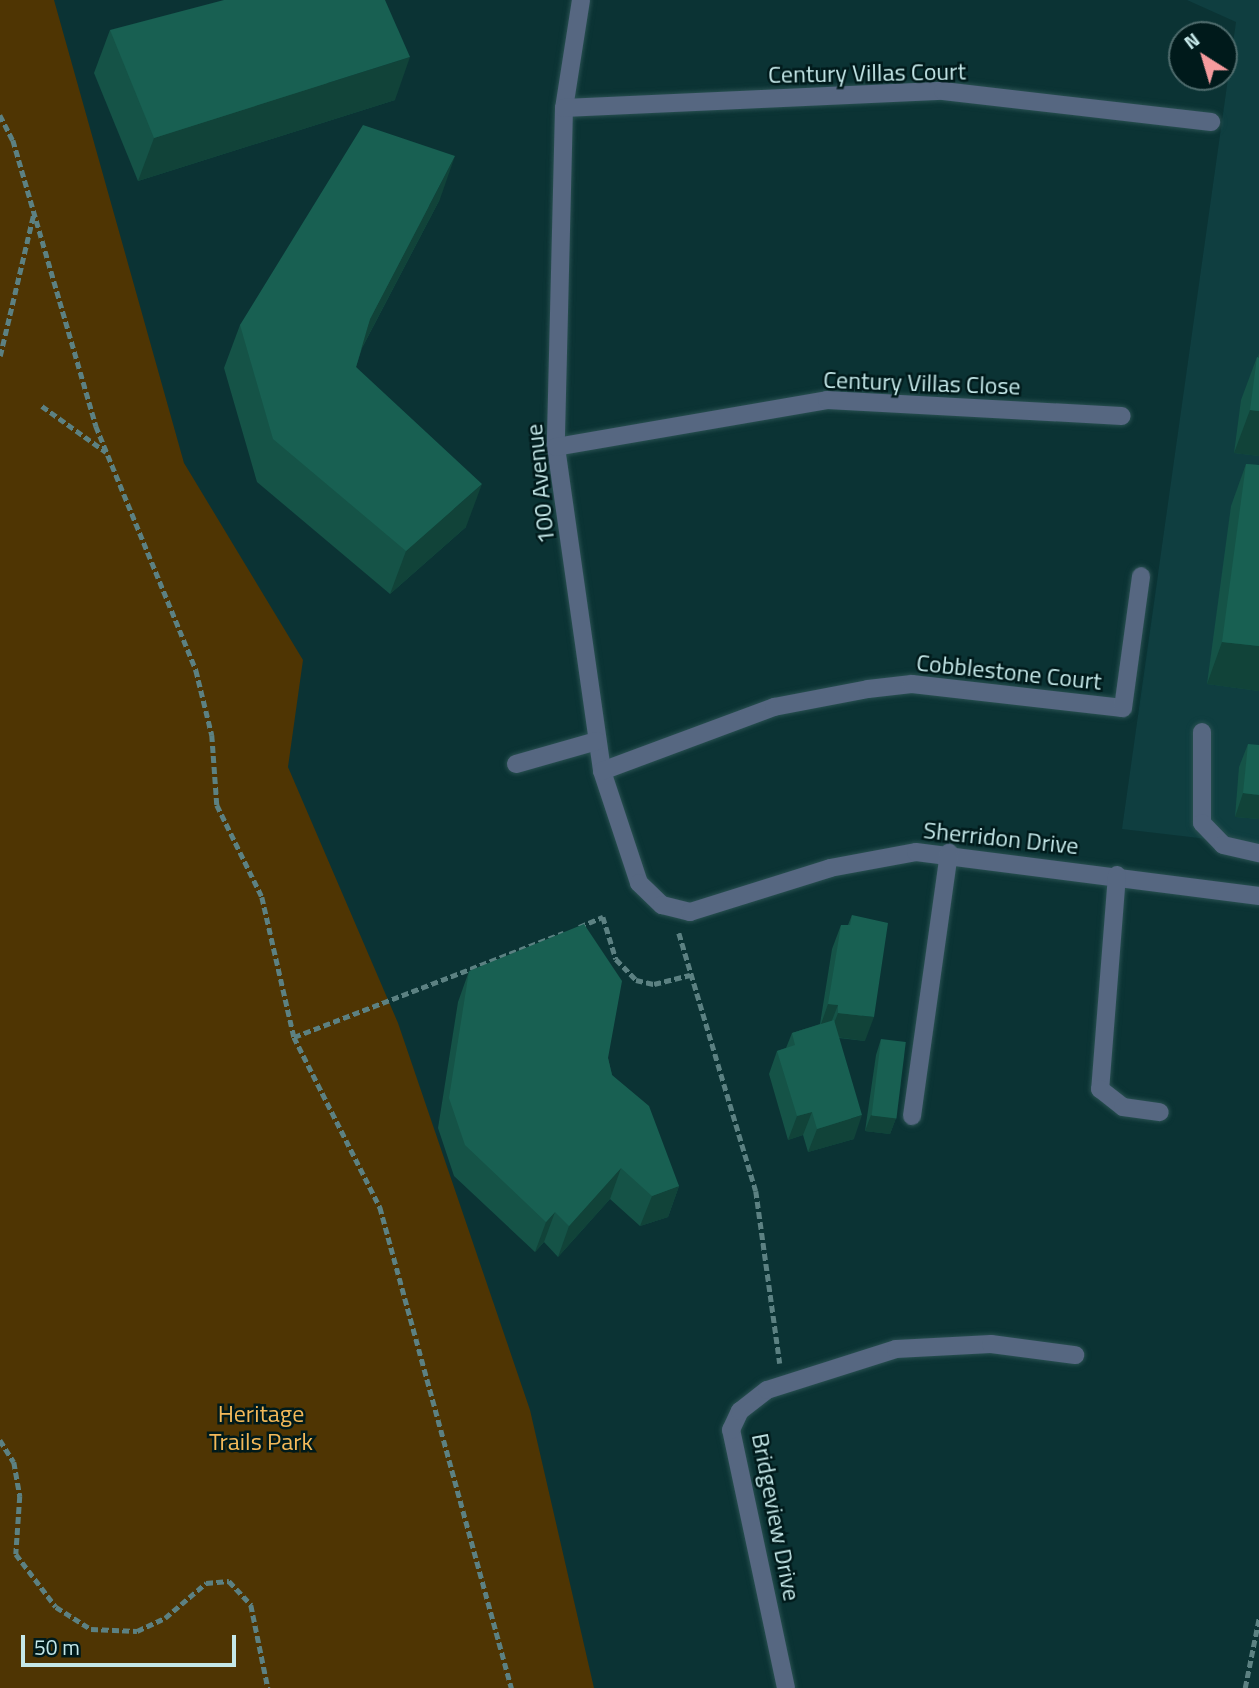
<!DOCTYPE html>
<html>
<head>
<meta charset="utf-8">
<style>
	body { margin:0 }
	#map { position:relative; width:1259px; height:1688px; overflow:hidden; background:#0b3334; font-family:"Titillium Web",sans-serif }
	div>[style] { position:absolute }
	.built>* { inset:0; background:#0f3e40 }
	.green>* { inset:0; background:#4f3503 }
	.path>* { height:4.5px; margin-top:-2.25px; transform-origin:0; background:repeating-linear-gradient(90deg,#5c8182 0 7px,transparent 0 10.5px) }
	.roads { filter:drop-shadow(0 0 2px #295051) drop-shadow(0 0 2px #295051) }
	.service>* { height:18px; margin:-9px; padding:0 9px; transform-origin:9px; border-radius:9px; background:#566781 }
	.minor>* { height:18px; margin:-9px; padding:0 9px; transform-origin:9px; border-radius:9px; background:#566781 }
	.wall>* { inset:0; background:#155347 }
	.shaded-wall>* { inset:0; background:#114339 }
	.building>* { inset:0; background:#186052; transform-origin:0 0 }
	span { translate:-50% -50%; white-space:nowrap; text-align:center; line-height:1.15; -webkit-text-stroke:5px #001a1b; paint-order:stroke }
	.street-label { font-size:24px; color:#c5e8e9 }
	.park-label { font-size:24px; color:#f3b959 }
	.north { position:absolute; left:1168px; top:21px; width:70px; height:70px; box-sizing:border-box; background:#001a1b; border:2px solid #4f6c6d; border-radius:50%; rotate:323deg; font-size:19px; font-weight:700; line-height:28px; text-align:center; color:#c5e8e9 }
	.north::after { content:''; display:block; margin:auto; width:24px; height:32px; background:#f59b9e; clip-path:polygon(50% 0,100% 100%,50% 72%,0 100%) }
	.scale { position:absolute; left:21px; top:1635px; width:215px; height:32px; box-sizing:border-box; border:4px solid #c5e8e9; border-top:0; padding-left:9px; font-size:21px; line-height:24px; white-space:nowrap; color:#c5e8e9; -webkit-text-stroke:5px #001a1b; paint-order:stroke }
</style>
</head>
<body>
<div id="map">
	<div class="built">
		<i style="clip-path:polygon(1187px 0,1259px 0,1259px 845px,1122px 829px,1236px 22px)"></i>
	</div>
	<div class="green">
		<i style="clip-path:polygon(0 0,54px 0,184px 463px,303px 660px,288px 767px,398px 1023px,530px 1410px,594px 1688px,0 1688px)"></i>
	</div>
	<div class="path">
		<i style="left:0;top:115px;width:28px;rotate:63deg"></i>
		<i style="left:13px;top:140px;width:298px;rotate:73.8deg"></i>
		<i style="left:96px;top:426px;width:264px;rotate:67.7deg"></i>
		<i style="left:196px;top:670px;width:67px;rotate:76.2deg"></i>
		<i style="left:212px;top:735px;width:70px;rotate:85.9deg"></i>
		<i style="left:217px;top:805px;width:102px;rotate:63.9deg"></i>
		<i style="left:262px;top:897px;width:144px;rotate:77.1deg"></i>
		<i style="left:294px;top:1037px;width:191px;rotate:63.2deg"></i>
		<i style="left:380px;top:1207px;width:499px;rotate:74.7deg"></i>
		<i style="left:0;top:356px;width:144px;rotate:-76.7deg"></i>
		<i style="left:42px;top:406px;width:79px;rotate:35.7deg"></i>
		<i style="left:579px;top:927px;width:26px;rotate:-23deg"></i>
		<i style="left:603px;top:917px;width:44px;rotate:72.8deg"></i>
		<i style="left:616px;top:959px;width:29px;rotate:46deg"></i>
		<i style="left:636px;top:980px;width:18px;rotate:13deg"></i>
		<i style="left:654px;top:984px;width:37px;rotate:-14deg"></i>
		<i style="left:679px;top:933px;width:269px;rotate:73.4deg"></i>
		<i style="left:756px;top:1191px;width:174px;rotate:82.1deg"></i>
		<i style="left:294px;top:1037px;width:289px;rotate:-21.1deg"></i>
		<i style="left:0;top:1440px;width:26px;rotate:58deg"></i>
		<i style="left:14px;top:1462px;width:35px;rotate:80deg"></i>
		<i style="left:20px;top:1496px;width:58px;rotate:93.9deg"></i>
		<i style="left:16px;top:1554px;width:66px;rotate:53deg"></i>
		<i style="left:56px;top:1607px;width:41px;rotate:32.2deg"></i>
		<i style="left:91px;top:1629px;width:46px;rotate:2.5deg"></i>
		<i style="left:137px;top:1631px;width:31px;rotate:-25deg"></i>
		<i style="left:165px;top:1618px;width:54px;rotate:-40.5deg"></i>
		<i style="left:206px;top:1583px;width:23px;rotate:-5deg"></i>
		<i style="left:229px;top:1581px;width:33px;rotate:47deg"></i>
		<i style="left:251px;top:1605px;width:85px;rotate:78.4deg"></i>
		<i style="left:1245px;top:1688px;width:71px;rotate:-78.7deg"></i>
	</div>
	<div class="roads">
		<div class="service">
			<i style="left:1202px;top:732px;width:91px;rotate:90deg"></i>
			<i style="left:1202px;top:823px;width:30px;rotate:46deg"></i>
			<i style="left:1223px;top:845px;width:37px;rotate:13deg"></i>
		</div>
		<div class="minor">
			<i style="left:581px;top:0;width:109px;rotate:98.9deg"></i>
			<i style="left:564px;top:108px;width:339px;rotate:91.4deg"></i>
			<i style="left:556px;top:447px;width:327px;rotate:81.9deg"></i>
			<i style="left:602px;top:771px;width:118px;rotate:71.7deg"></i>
			<i style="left:639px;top:883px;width:32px;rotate:44deg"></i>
			<i style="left:662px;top:905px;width:29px;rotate:14deg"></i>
			<i style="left:690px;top:912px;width:147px;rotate:-17.4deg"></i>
			<i style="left:830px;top:868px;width:87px;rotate:-10.5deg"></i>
			<i style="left:916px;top:852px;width:346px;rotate:7.3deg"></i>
			<i style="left:564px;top:108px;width:379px;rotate:-2.6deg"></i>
			<i style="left:943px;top:91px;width:270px;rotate:6.6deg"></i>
			<i style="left:556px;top:447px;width:275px;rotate:-9.8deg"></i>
			<i style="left:827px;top:400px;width:295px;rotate:3.1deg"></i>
			<i style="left:516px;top:764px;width:84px;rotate:-15.9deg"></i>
			<i style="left:602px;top:771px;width:184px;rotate:-20.4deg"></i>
			<i style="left:774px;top:707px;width:96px;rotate:-10.8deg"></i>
			<i style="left:868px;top:689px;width:44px;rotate:-6.5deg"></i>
			<i style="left:912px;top:684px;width:212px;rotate:6.5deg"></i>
			<i style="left:1123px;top:708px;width:133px;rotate:-82.2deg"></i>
			<i style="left:1117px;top:875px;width:215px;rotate:94.5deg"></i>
			<i style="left:1100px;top:1089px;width:29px;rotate:38deg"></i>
			<i style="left:1123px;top:1107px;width:37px;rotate:8deg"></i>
			<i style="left:912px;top:1116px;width:266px;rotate:-82deg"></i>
			<i style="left:786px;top:1688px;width:264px;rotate:-102deg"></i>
			<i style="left:731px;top:1430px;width:21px;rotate:-65deg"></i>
			<i style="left:740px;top:1411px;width:34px;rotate:-38deg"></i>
			<i style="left:767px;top:1390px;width:135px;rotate:-17.6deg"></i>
			<i style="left:896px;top:1349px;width:95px;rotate:-3deg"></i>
			<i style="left:991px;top:1344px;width:85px;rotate:7.5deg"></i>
		</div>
	</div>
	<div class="wall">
		<i style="clip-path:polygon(110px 30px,395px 100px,138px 181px,94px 73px)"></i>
		<i style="clip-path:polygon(440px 199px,362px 348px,356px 367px,466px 527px,390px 594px,257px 482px,224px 368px,240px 325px)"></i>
		<i style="clip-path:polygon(1259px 353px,1259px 456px,1234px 453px,1241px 400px,1257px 357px,1258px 358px)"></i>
		<i style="clip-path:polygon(1246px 464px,1259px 465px,1259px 691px,1207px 684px,1231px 506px)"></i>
		<i style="clip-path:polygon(1248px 744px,1259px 819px,1235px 817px,1239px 767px)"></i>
		<i style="clip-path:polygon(852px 915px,865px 1041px,839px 1038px,854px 1139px,808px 1152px,803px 1135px,788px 1140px,769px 1074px,777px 1051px,786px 1048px,792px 1033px,820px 1024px,832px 949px,841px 925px,848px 925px)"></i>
		<i style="clip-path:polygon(469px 971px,608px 1058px,612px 1075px,679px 1186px,668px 1217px,640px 1226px,610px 1199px,558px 1257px,544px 1242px,535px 1252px,454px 1176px,438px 1128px,458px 1002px)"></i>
		<i style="clip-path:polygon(881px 1039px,896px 1118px,890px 1134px,865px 1131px,876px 1055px)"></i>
	</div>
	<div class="shaded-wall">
		<i style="clip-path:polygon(410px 57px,395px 100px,138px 181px,154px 138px)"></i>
		<i style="clip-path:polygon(455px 156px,440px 199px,355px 361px,370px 319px)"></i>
		<i style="clip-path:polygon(1250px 410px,1259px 411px,1259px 456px,1234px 453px)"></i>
		<i style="clip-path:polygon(482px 484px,466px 527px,390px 594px,406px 551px)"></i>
		<i style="clip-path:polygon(1222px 642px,1259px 646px,1259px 691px,1207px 684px)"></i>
		<i style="clip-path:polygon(1243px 793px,1259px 795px,1259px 819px,1235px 817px)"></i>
		<i style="clip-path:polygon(828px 1004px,838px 1005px,829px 1028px,820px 1027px)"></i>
		<i style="clip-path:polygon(838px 1013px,874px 1017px,865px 1041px,829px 1036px)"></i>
		<i style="clip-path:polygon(812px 1112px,803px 1135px,788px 1140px,797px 1116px)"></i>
		<i style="clip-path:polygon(862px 1115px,854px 1139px,808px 1152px,817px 1129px)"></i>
		<i style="clip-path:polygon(871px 1115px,896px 1118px,890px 1134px,865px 1131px)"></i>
		<i style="clip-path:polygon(621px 1168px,610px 1199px,558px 1257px,569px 1226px)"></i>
		<i style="clip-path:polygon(679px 1186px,668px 1217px,640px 1226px,652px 1196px)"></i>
		<i style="clip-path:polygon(555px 1212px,544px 1242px,535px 1252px,546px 1222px)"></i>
	</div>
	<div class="building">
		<i style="clip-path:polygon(224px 0,385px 0,410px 57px,154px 138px,110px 30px)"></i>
		<i style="clip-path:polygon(363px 125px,455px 156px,370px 319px,356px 367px,482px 484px,406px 551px,273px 439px,240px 325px)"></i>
		<i style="clip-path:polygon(1257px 357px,1259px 358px,1259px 411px,1250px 410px)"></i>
		<i style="clip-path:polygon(1246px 464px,1259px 465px,1259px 646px,1222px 642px)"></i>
		<i style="clip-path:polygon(1248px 744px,1259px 745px,1259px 795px,1243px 793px)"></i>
		<i style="clip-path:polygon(852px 915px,888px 923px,874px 1017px,838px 1013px,838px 1005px,828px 1004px,841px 925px,850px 925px)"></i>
		<i style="clip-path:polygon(584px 924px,622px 981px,608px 1058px,612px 1075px,649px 1106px,679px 1186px,652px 1196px,621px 1168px,569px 1226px,555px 1212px,546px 1222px,465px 1145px,449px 1098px,469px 971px)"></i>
		<i style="clip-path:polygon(834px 1020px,862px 1115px,817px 1129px,812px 1112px,797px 1116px,777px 1051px,795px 1045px,792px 1033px)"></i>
		<i style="left:881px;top:1039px;width:25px;height:77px;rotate:7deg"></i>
	</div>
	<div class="street-label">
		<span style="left:867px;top:73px;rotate:-1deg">Century Villas Court</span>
		<span style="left:922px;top:383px;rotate:2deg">Century Villas Close</span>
		<span style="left:540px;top:484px;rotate:-96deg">100 Avenue</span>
		<span style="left:1009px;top:672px;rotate:6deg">Cobblestone Court</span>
		<span style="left:1001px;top:838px;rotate:6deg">Sherridon Drive</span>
		<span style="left:776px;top:1517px;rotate:79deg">Bridgeview Drive</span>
	</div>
	<div class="park-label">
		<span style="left:261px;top:1428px">Heritage<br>Trails Park</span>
	</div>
	<div class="north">N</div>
	<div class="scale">50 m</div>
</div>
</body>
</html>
